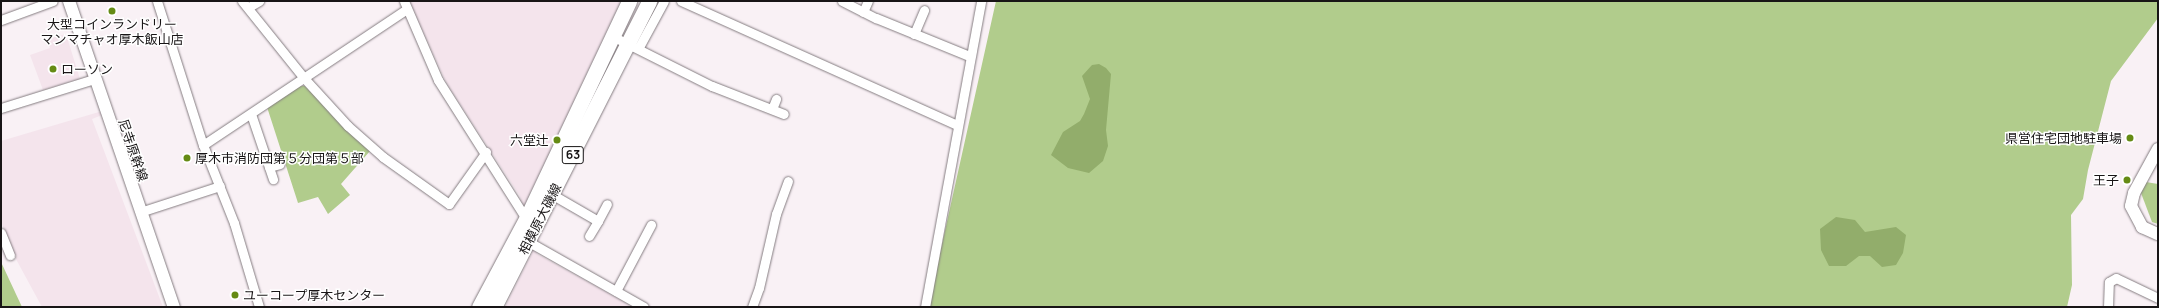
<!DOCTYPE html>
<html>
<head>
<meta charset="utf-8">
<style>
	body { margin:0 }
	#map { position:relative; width:2159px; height:308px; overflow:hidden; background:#f9f1f5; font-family:Manrope,"Noto Sans JP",sans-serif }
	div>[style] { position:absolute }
	.built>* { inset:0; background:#f4e4ec }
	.green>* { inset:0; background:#b1cc8c }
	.water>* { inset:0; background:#92ad6b }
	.roads { filter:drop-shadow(0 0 1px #847c80) drop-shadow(0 0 1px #847c80) }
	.minor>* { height:9px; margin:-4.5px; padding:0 4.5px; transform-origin:4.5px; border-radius:4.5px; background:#fff }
	.tertiary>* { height:12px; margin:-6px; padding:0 6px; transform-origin:6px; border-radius:6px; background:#fff }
	.primary>* { height:15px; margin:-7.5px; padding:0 7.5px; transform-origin:7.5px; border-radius:7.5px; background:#fff }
	.dots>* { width:11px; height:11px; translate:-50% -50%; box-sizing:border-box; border:2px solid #fff; border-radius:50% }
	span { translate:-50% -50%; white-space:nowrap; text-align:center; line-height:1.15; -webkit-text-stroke:3px #fff; paint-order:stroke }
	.shield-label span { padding:1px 3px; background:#fff; border:1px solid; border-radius:3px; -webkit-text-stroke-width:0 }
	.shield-label { font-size:12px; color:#181516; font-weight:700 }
	.poi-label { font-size:13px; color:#181516 }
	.left { translate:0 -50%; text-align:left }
	.right { translate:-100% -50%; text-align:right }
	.street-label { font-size:13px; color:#181516 }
	.frame { position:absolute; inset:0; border:2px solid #181516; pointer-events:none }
</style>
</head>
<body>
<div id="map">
	<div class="built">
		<i style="clip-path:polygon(76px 1px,112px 111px,92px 119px,163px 307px,42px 307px,17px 261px,1px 222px,1px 141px,109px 109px)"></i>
		<i style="clip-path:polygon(409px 1px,621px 1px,527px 200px,537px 254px,634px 307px,505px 307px,532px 253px,520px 196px,447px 84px)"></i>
		<i style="clip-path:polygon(66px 34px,80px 79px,43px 90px,30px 55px,50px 48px,47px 39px)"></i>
	</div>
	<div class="green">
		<i style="clip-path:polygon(996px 1px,2158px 1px,2158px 18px,2111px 81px,2088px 170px,2083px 199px,2071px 215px,2072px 285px,2067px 307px,928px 307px)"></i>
		<i style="clip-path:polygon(299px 86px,305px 86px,370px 151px,341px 184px,350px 195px,328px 214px,318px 197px,298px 203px,267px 107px)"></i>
		<i style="clip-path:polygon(2146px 182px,2158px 184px,2158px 224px,2152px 222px,2141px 193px)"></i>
		<i style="clip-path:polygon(1px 262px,22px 307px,1px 307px)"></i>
	</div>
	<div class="water">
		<i style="clip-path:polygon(1099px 64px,1106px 68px,1111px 74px,1106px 130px,1108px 146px,1103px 161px,1089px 173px,1068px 168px,1051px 155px,1063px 132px,1080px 121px,1084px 114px,1090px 99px,1082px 76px,1092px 65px)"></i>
		<i style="clip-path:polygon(1836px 217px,1855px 220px,1865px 232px,1896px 227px,1906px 235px,1903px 253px,1896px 265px,1882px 267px,1870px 256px,1859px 256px,1846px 266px,1829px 266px,1821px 250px,1820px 229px)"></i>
	</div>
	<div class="roads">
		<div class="minor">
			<i style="left:157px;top:1px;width:151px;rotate:72.3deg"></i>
			<i style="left:203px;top:145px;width:84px;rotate:68.3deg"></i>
			<i style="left:234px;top:223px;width:88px;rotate:73.4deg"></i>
			<i style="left:242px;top:1px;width:99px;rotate:51.2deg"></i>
			<i style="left:304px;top:78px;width:65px;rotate:47.5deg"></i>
			<i style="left:348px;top:126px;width:47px;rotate:41.5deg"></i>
			<i style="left:383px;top:157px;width:81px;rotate:35.5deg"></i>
			<i style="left:449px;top:204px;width:64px;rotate:-54.6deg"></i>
			<i style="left:404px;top:1px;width:86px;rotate:66.7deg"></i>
			<i style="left:438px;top:80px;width:166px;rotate:57.6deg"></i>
			<i style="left:681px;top:1px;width:303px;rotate:24.2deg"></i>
			<i style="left:842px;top:1px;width:38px;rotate:27deg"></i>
			<i style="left:876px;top:18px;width:100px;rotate:22.2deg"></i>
			<i style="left:249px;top:7px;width:12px;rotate:-31deg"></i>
			<i style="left:863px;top:12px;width:12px;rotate:-66deg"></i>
			<i style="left:1px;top:20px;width:55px;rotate:-20.1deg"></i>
			<i style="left:914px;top:34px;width:26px;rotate:-67deg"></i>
			<i style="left:612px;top:36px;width:112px;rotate:26.6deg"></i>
			<i style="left:712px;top:86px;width:77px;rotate:21.3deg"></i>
			<i style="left:639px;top:47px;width:52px;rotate:-61.5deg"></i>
			<i style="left:1px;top:108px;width:97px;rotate:-17.3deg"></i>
			<i style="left:772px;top:109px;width:11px;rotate:-68deg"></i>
			<i style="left:251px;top:114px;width:69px;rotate:71.3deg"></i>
			<i style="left:203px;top:145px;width:245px;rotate:-33.7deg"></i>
			<i style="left:269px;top:167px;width:11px;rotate:-15deg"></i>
			<i style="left:553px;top:195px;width:52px;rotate:30deg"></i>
			<i style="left:598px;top:221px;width:19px;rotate:-62deg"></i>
			<i style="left:140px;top:212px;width:84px;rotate:-18deg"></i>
			<i style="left:1px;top:233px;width:24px;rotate:68deg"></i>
			<i style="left:529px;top:235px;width:7px;rotate:90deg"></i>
			<i style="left:529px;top:242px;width:132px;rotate:29.5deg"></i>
			<i style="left:589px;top:236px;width:17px;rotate:-59deg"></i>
			<i style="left:616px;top:291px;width:75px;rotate:-62.1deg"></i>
			<i style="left:752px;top:307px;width:20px;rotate:-70deg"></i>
			<i style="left:759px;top:288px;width:76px;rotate:-77.1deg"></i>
			<i style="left:776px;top:214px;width:35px;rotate:-70deg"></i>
			<i style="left:925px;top:307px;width:311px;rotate:-79.6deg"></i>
			<i style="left:2108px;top:307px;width:25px;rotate:-88deg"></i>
			<i style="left:2109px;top:282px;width:8px;rotate:-30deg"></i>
			<i style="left:2116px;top:278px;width:47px;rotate:25.5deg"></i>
		</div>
		<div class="tertiary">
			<i style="left:69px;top:1px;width:324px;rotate:71.1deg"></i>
			<i style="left:2158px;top:149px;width:50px;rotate:118.6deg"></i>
			<i style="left:2134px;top:193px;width:13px;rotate:103deg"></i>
			<i style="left:2131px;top:206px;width:24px;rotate:62deg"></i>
			<i style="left:2142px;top:227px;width:17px;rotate:24deg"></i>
		</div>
		<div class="primary">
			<i style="left:479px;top:307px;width:102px;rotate:-61.9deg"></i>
			<i style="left:527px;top:217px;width:239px;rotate:-64.7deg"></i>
			<i style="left:494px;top:307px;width:343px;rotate:-63.1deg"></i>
		</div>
	</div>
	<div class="dots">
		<i style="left:112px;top:11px;background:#658b14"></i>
		<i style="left:53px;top:69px;background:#658b14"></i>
		<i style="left:2130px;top:138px;background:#658b14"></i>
		<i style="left:557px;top:140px;background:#658b14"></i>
		<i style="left:187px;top:158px;background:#658b14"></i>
		<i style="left:2127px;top:180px;background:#658b14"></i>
		<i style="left:235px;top:295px;background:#658b14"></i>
	</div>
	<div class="shield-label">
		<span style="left:573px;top:155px">63</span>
	</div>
	<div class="poi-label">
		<span style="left:112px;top:32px">大型コインランドリー<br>マンマチャオ厚木飯山店</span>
		<span class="left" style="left:61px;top:69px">ローソン</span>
		<span class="right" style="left:2122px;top:138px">県営住宅団地駐車場</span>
		<span class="right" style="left:549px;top:140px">六堂辻</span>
		<span class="left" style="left:195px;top:158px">厚木市消防団第５分団第５部</span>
		<span class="right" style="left:2119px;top:180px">王子</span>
		<span class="left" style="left:243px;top:295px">ユーコープ厚木センター</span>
	</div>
	<div class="street-label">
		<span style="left:133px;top:150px;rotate:71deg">尼寺原幹線</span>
		<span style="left:540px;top:219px;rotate:-63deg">相模原大磯線</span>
	</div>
	<div class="frame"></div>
</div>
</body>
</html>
